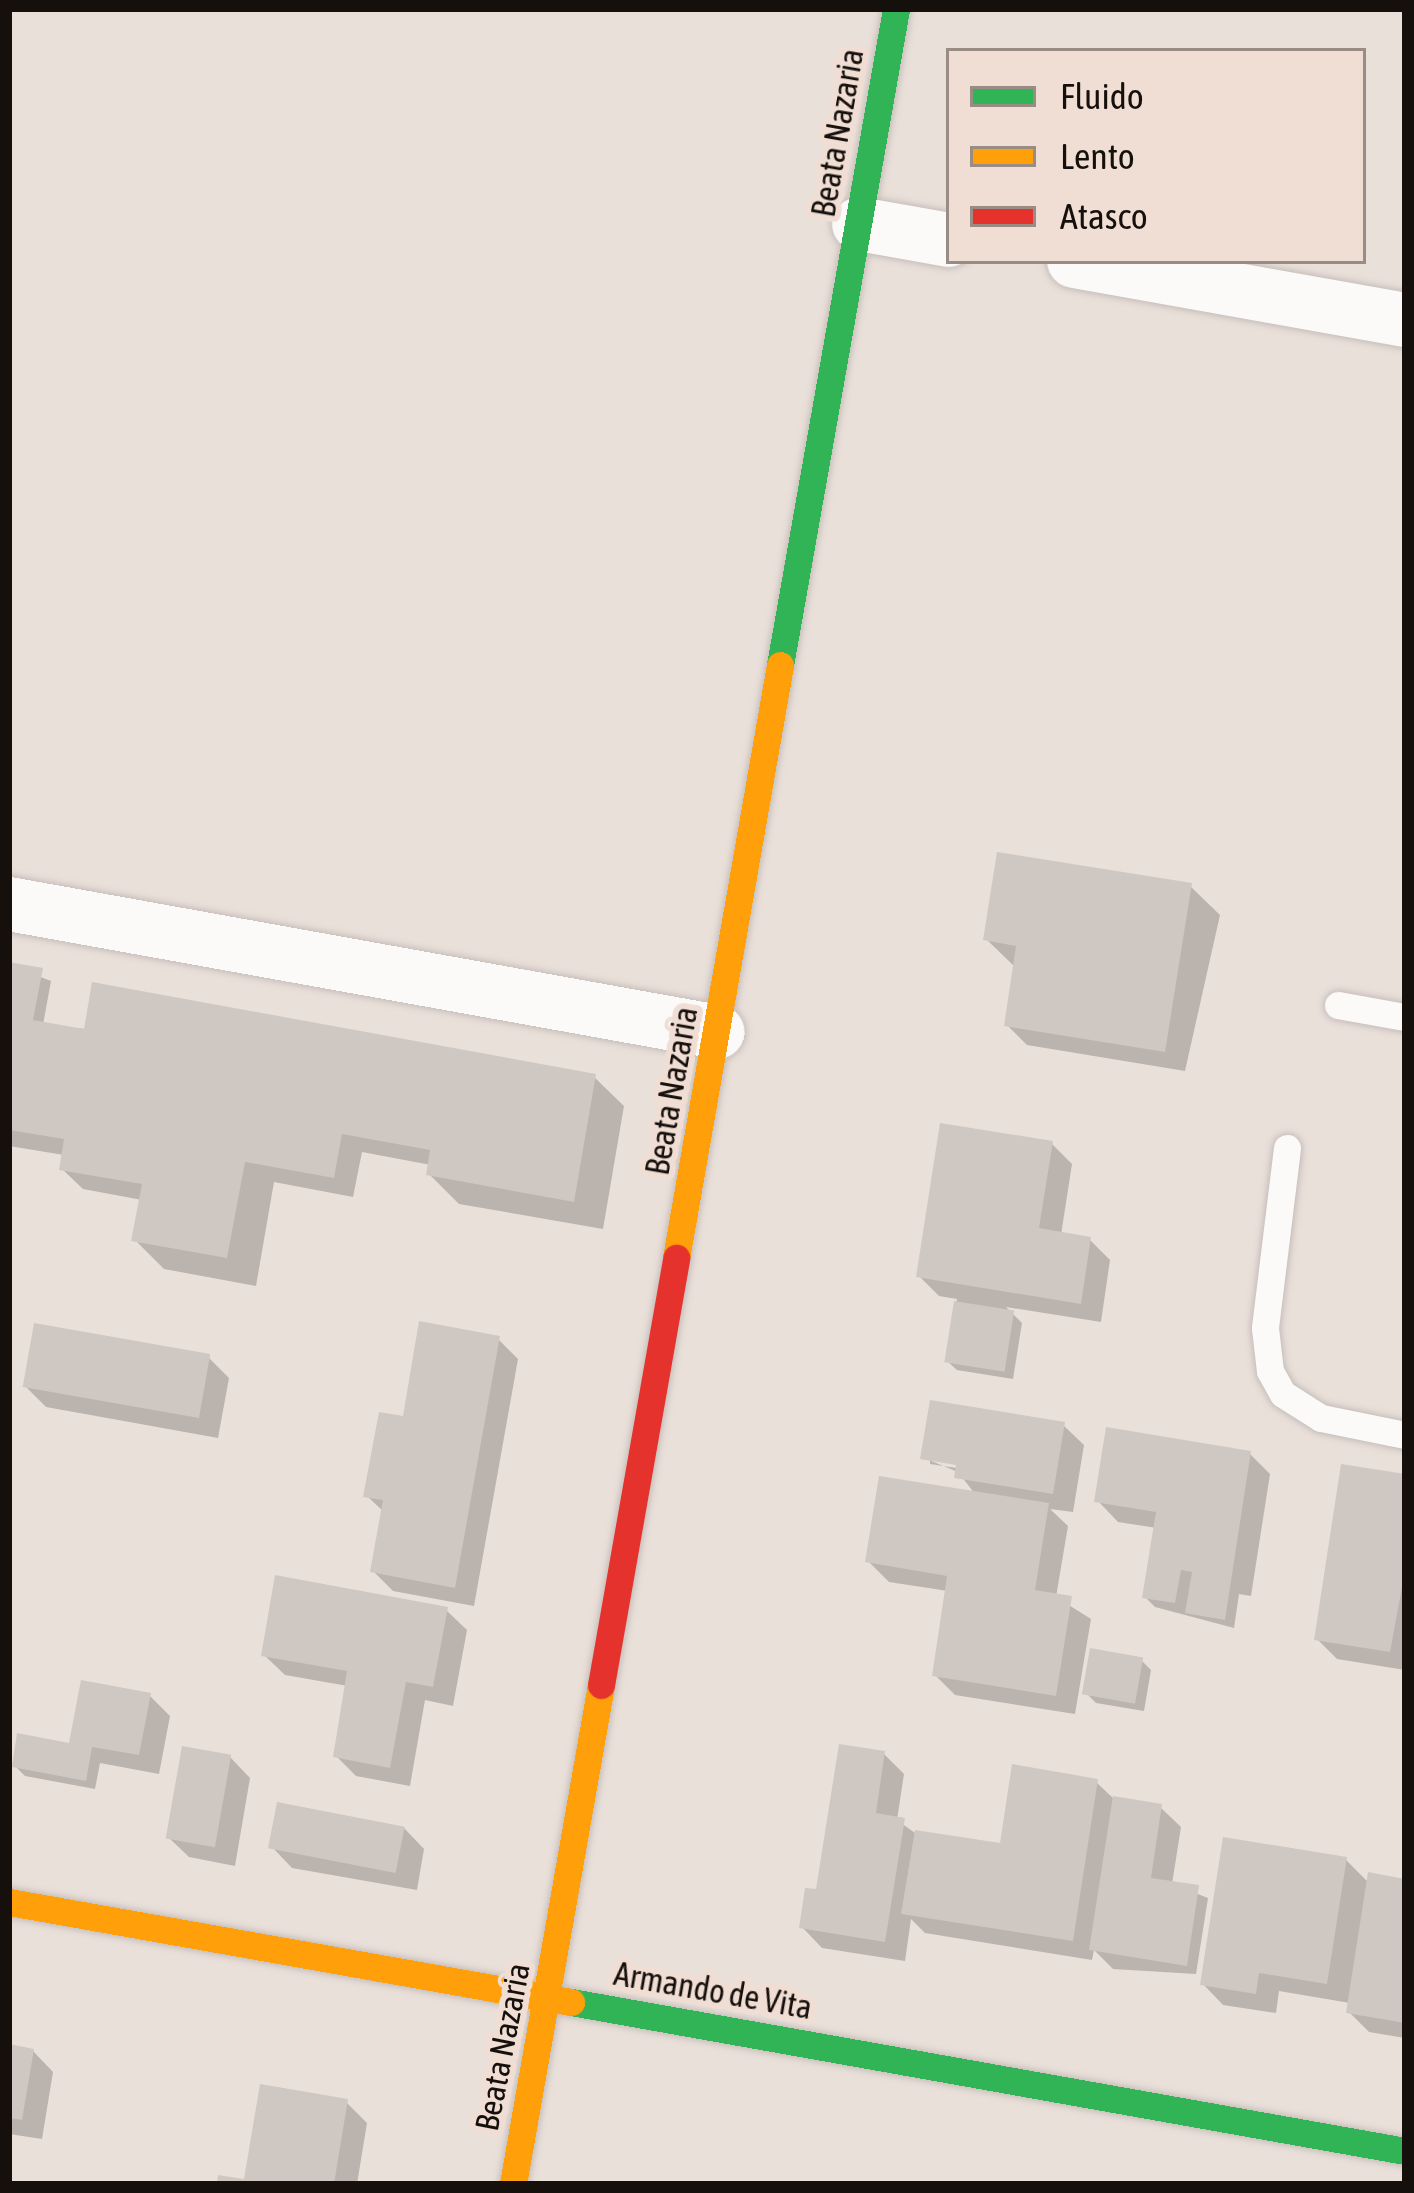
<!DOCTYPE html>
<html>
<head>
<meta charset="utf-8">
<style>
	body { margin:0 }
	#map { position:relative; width:1414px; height:2193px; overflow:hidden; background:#eae0da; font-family:"Asap Condensed",sans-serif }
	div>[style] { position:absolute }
	.shadow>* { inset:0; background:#0003 }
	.building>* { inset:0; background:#cec7c2; transform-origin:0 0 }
	.roads { filter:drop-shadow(0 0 3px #c6beba) drop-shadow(0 0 3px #c6beba) }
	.lane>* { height:27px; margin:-13.5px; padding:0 13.5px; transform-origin:13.5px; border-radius:13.5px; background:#fcfaf9 }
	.street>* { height:54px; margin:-27px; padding:0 27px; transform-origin:27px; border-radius:27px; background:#fcfaf9 }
	.fast>* { height:27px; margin:-13.5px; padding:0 13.5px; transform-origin:13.5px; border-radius:13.5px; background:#30b455 }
	.slow>* { height:27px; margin:-13.5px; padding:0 13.5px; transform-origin:13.5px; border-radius:13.5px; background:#ff9f0a }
	.jam>* { height:27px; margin:-13.5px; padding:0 13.5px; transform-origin:13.5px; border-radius:13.5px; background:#e5322d }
	span { translate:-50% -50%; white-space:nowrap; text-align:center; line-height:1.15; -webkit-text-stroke:12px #f0ded4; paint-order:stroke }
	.street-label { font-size:33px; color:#16100d }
	.frame { position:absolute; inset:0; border:12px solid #16100d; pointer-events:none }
	.legend { position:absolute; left:946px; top:48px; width:420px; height:216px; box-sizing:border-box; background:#f0ded4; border:3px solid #998c84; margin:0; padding:15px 21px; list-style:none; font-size:36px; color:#16100d }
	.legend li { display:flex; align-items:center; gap:24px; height:60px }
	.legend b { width:60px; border:3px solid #998c84 }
</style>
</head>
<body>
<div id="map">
	<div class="shadow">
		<i style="clip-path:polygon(1190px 886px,1220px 915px,1185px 1071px,1027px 1045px,1007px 1025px,1016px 968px,986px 939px)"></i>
		<i style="clip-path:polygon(9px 965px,51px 981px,43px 1025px,594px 1077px,624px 1106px,603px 1229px,459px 1204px,429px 1174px,431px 1165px,362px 1152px,353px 1197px,274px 1182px,256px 1286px,164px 1269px,135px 1240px,142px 1200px,83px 1189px,62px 1169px,64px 1155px,9px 1146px)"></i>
		<i style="clip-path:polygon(1052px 1144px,1072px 1164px,1061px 1235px,1090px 1240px,1110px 1260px,1101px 1322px,1006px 1307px,1022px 1323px,1013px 1379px,957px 1370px,947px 1361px,957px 1299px,939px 1296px,919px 1276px)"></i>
		<i style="clip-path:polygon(498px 1339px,518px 1359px,474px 1606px,393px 1591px,373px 1571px,384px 1512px,367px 1496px,405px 1420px)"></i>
		<i style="clip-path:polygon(209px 1358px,229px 1378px,218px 1438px,46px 1407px,25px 1386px)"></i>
		<i style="clip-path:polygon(evenodd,1063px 1425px,1084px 1445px,1073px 1512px,1050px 1509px,1068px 1526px,1056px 1597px,1091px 1619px,1075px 1714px,955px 1695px,935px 1675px,948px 1591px,889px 1582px,868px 1561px,975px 1494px,958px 1472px,924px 1458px,1063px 1425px,930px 1458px,971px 1464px,970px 1470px,930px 1464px,930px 1458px)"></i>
		<i style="clip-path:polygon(1250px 1454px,1270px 1474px,1251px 1596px,1239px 1594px,1234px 1628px,1155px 1607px,1145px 1597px,1157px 1528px,1118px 1522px,1098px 1501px)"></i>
		<i style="clip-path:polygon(1405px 1477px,1405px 1670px,1337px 1659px,1317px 1639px)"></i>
		<i style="clip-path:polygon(446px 1610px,467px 1630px,453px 1706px,425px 1700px,410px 1786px,356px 1776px,336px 1756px,348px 1686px,285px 1675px,264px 1655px)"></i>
		<i style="clip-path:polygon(1141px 1660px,1151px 1670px,1144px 1711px,1096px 1703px,1086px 1693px)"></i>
		<i style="clip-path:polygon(149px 1695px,170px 1716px,159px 1774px,100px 1763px,95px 1789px,25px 1776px,15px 1766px,71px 1746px)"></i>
		<i style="clip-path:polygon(884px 1754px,904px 1774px,897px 1820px,915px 1833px,1002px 1846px,1096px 1782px,1114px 1799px,1160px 1807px,1181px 1827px,1172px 1884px,1208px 1898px,1196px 1974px,1113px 1969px,1094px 1950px,1092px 1960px,925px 1933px,911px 1919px,905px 1961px,822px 1948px,802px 1927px)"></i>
		<i style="clip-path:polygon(230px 1757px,250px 1778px,235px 1866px,189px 1857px,168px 1837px)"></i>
		<i style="clip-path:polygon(404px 1828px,424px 1849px,417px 1890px,292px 1868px,272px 1847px)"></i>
		<i style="clip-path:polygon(1346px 1860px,1369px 1883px,1405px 1882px,1405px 2038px,1369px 2032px,1349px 2012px,1350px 2003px,1279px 1991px,1276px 2013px,1223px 2005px,1203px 1984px)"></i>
		<i style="clip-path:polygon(9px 2047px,33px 2051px,53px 2072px,42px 2139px,9px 2134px)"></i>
		<i style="clip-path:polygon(346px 2102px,367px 2123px,357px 2184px,220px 2184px,247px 2183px)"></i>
	</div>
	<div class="building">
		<i style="clip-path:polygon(997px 852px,1192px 883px,1165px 1052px,1004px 1026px,1016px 946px,983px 940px)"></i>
		<i style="clip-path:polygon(9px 962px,43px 968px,33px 1020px,84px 1029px,92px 982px,596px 1074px,574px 1202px,426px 1175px,430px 1150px,342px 1134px,334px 1178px,245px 1162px,227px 1258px,131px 1241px,142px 1184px,59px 1170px,64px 1139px,9px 1130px)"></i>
		<i style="clip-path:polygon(940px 1123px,1053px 1141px,1039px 1228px,1091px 1237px,1081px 1304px,916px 1277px)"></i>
		<i style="left:954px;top:1301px;width:61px;height:62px;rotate:9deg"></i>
		<i style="clip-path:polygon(419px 1321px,500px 1336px,455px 1588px,370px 1572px,383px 1500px,363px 1497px,379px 1412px,403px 1416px)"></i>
		<i style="left:34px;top:1323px;width:179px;height:65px;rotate:10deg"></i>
		<i style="clip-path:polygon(930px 1400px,1065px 1422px,1053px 1494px,954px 1478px,956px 1465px,920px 1459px)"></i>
		<i style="clip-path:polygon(1106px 1427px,1251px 1451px,1225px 1620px,1185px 1613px,1192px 1572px,1181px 1570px,1175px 1603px,1142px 1598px,1156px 1512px,1094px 1502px)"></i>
		<i style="clip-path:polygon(1341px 1464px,1405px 1474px,1405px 1571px,1390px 1652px,1314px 1640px)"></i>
		<i style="clip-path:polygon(879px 1476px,1049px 1503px,1035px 1590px,1072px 1596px,1056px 1696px,932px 1676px,947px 1576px,865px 1562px)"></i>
		<i style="clip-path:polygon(275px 1575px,448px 1607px,433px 1687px,406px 1682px,390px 1768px,333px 1757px,347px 1671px,261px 1656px)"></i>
		<i style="left:1090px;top:1648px;width:54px;height:47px;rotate:10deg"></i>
		<i style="clip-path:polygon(81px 1680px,151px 1693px,139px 1755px,92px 1747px,86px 1781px,12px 1767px,17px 1733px,69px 1743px)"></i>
		<i style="clip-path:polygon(839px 1744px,885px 1751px,876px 1813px,905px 1818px,885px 1942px,799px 1928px,805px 1888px,816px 1889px)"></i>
		<i style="left:182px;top:1746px;width:50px;height:94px;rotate:10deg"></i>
		<i style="clip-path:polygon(1012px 1764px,1098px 1779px,1073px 1941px,901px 1914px,915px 1830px,1000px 1843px)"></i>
		<i style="clip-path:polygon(1113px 1796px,1162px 1804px,1151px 1878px,1199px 1885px,1187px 1966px,1089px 1950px)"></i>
		<i style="left:277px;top:1802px;width:130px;height:47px;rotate:11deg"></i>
		<i style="clip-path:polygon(1223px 1837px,1347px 1857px,1327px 1984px,1259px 1973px,1256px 1994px,1200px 1985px)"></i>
		<i style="clip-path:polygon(1368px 1872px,1405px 1879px,1405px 2023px,1346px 2013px)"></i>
		<i style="clip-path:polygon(9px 2044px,34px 2049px,22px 2120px,9px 2118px)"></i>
		<i style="clip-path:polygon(260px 2084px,348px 2099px,334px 2184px,217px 2184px,218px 2175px,244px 2179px)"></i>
	</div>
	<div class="roads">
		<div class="lane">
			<i style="left:1338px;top:1005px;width:68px;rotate:10.2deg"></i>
			<i style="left:1287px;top:1148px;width:181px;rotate:97deg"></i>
			<i style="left:1265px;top:1328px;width:43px;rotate:83.4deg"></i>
			<i style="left:1270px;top:1371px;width:26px;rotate:61deg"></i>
			<i style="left:1283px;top:1394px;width:45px;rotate:32.3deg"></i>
			<i style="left:1321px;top:1418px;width:86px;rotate:11.4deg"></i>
		</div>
		<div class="street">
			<i style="left:859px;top:224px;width:91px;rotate:10.1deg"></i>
			<i style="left:1074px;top:261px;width:336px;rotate:10.1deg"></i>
			<i style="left:9px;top:904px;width:720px;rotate:10.23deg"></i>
		</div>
		<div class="fast">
			<i style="left:780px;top:665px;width:666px;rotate:-79.97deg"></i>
			<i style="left:571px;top:2002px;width:847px;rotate:10.13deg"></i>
		</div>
		<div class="slow">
			<i style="left:676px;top:1258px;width:602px;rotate:-80.05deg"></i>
			<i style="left:9px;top:1902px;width:571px;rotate:10.09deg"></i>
			<i style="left:513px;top:2184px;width:507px;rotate:-80deg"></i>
		</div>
		<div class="jam">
			<i style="left:601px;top:1685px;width:434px;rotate:-80deg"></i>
		</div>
	</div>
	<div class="street-label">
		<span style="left:838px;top:133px;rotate:-80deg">Beata Nazaria</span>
		<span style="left:672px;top:1091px;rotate:-80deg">Beata Nazaria</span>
		<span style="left:713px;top:1991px;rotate:10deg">Armando de Vita</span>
		<span style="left:503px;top:2047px;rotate:-79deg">Beata Nazaria</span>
	</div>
	<div class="frame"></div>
	<ul class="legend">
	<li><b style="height:15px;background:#30b455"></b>Fluido</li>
	<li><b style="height:15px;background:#ff9f0a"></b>Lento</li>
	<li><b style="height:15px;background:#e5322d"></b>Atasco</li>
	</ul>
</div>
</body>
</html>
